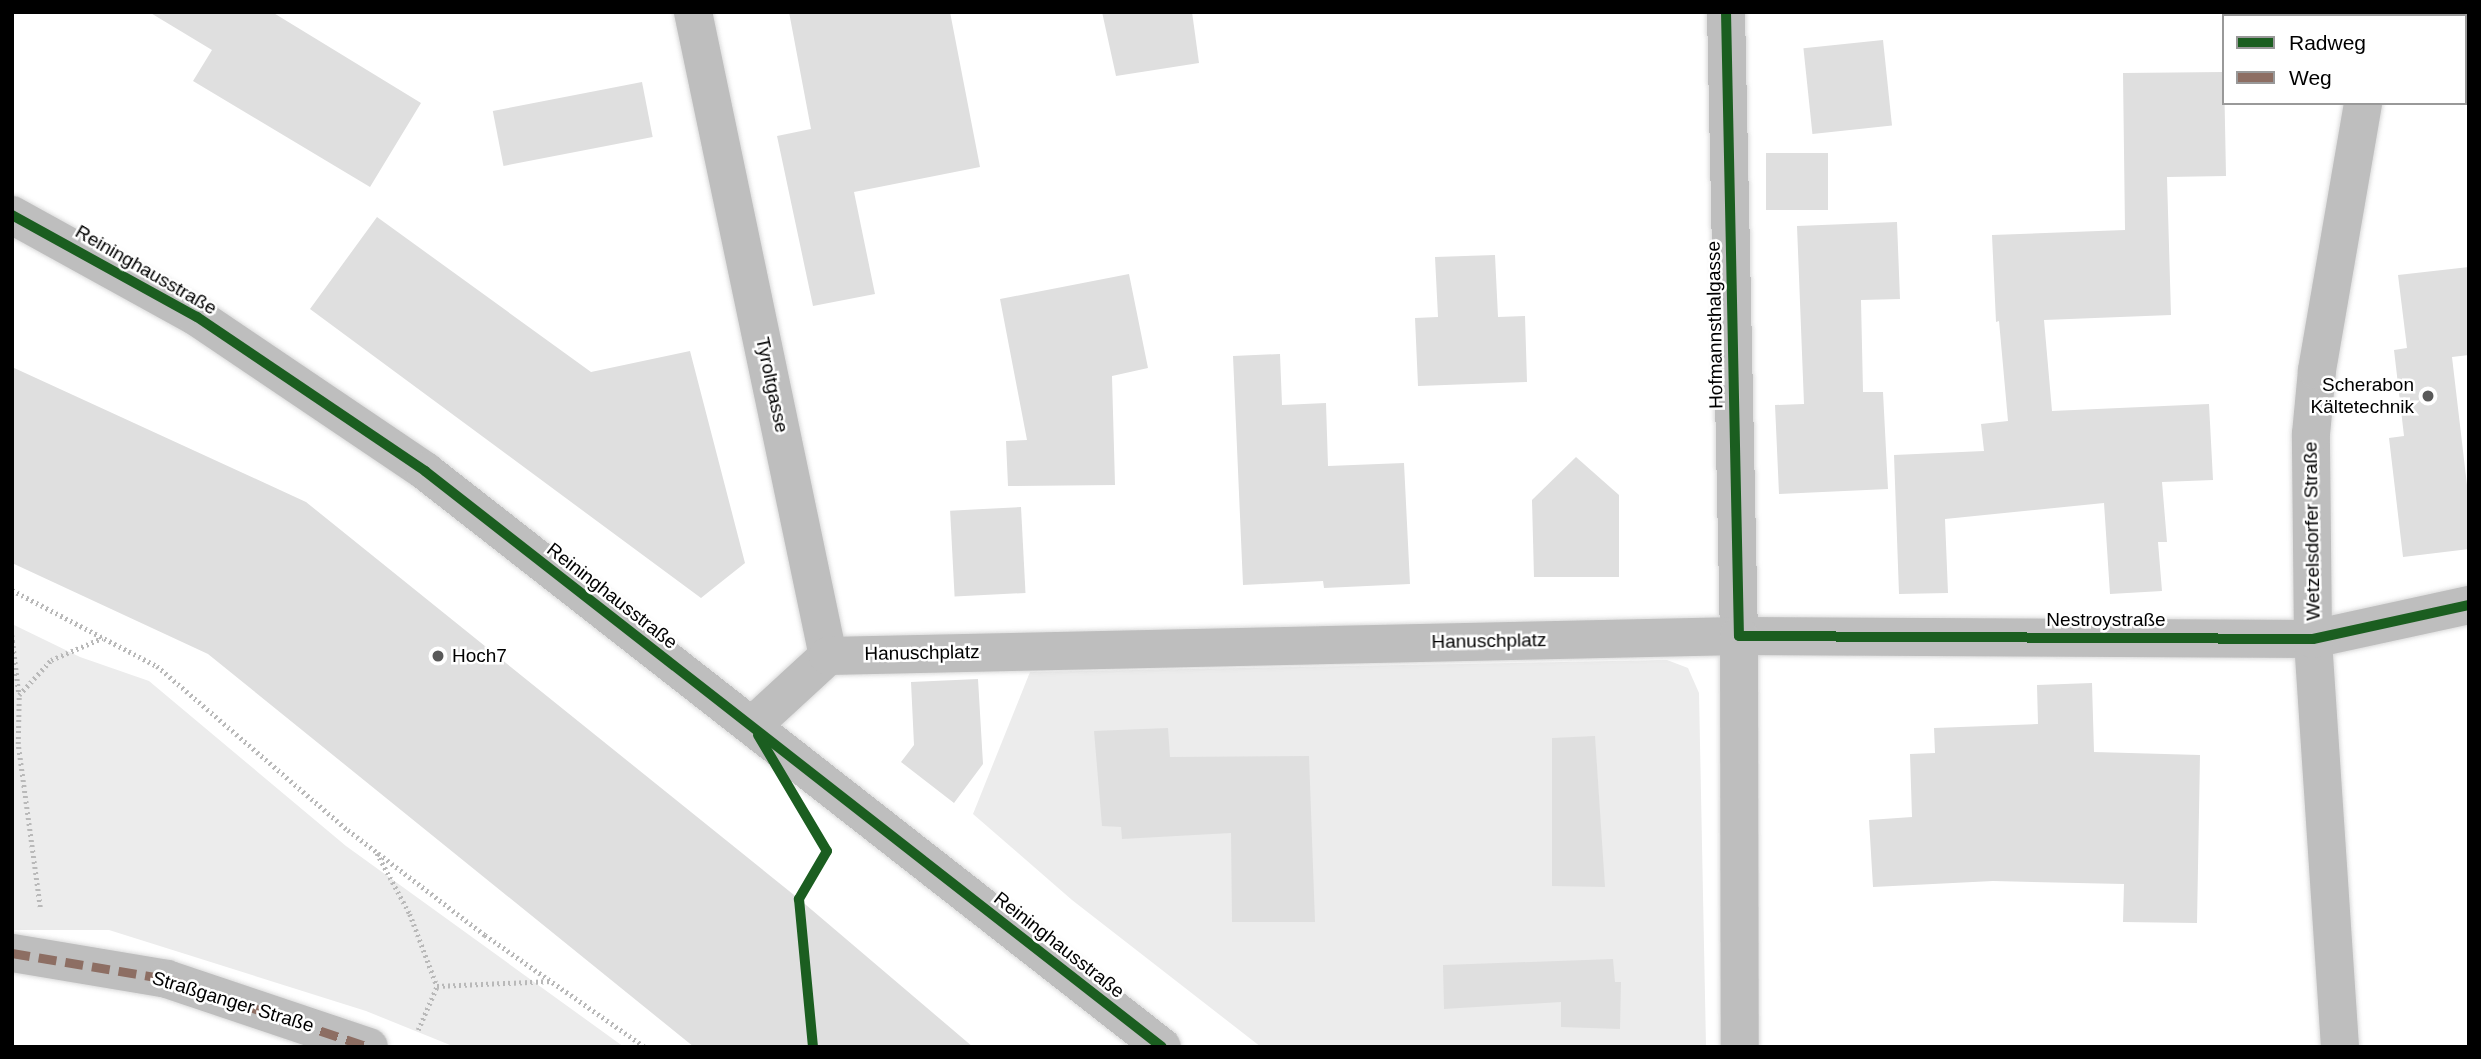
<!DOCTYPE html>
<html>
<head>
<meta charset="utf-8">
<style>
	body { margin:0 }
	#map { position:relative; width:2481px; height:1059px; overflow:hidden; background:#fff; font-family:Helvetica,sans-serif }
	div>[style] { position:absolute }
	.green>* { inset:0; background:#ececec }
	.building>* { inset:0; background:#dfdfdf; transform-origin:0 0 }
	.path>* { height:4.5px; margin-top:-2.25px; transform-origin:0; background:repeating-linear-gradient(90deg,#b9b9b9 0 2px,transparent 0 5.5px) }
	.roads { filter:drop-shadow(0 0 2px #dbdbdb) drop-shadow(0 0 2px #dbdbdb) }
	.minor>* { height:38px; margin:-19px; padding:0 19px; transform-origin:19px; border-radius:19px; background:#bebebe }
	.major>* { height:38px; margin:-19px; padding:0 19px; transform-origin:19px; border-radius:19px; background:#bebebe }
	.quiet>* { height:9px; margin-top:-4.5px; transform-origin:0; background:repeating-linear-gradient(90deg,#8d6e63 0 18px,transparent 0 27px) }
	.cycleway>* { height:10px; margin:-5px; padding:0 5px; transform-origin:5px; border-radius:5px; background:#1b5e20 }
	.dots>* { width:19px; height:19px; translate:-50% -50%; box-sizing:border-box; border:4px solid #fff; border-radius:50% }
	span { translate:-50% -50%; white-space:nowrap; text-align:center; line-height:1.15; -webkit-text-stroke:5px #fff; paint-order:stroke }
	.street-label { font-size:19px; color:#000 }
	.poi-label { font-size:19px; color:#000 }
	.right { translate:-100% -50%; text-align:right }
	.left { translate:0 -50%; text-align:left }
	.frame { position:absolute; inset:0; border:14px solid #000; pointer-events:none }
	.legend { position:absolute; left:2222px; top:14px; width:245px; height:91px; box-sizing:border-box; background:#fff; border:2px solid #999; margin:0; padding:9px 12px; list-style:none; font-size:21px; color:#000 }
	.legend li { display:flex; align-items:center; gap:14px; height:35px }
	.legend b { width:35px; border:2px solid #999 }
</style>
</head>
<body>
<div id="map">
	<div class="green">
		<i style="clip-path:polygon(12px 624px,80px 657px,149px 681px,346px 846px,624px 1047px,455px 1047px,366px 1011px,109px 930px,12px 930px)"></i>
		<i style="clip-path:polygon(1667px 660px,1688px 668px,1699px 693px,1706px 1047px,1261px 1047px,1072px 900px,973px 814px,1030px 672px)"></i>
	</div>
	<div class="building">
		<i style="clip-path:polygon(149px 12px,272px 12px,421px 103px,370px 187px,193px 81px,212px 50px)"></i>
		<i style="clip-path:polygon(789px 12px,950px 12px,980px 167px,854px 192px,875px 294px,813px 306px,777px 136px,811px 129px)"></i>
		<i style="clip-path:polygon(1102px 12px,1192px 12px,1199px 63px,1116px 76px)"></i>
		<i style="left:1883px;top:40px;width:86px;height:80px;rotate:84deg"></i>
		<i style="clip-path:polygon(2224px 72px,2226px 176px,2167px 177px,2171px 315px,2044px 320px,2052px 411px,2209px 404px,2213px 480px,2162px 482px,2167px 542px,2158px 542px,2162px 591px,2110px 594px,2104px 503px,1945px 519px,1948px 593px,1899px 594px,1894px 455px,1984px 451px,1981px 424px,2008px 421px,1999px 321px,1996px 322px,1992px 235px,2125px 230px,2123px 73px)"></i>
		<i style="left:642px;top:82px;width:56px;height:152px;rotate:79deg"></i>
		<i style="left:1828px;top:153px;width:57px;height:62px;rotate:90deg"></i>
		<i style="clip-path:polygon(377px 217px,591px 372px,690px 351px,745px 563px,701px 598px,310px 309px)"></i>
		<i style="clip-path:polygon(1897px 222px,1900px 299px,1861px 300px,1863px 392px,1883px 392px,1888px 489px,1779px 494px,1775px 405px,1804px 404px,1797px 226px)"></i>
		<i style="clip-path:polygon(1495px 255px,1498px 317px,1525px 316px,1527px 382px,1418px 386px,1415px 318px,1438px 317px,1435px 257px)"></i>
		<i style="clip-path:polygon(2469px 267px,2469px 355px,2452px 357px,2469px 502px,2469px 549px,2403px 557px,2389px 438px,2404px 436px,2394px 350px,2407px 348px,2398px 275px)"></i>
		<i style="clip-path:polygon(1129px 274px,1148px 368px,1112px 376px,1115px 485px,1008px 486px,1006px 441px,1027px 440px,1000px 299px)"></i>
		<i style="clip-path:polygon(1280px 354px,1282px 405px,1326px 403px,1328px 466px,1404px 463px,1410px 584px,1324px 588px,1323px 581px,1243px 585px,1233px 356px)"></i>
		<i style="clip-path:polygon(12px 367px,306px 502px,799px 899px,973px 1047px,694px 1047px,208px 654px,12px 563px)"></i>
		<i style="clip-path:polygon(1576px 457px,1619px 495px,1619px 577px,1534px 577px,1532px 500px)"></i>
		<i style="left:1021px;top:507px;width:86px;height:71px;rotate:87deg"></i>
		<i style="clip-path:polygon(978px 679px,983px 764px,954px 803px,901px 762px,914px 745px,911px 682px)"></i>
		<i style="clip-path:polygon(2092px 683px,2094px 752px,2200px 755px,2197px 923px,2123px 922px,2124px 884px,1993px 881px,1873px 887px,1869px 820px,1912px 817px,1910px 754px,1935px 753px,1934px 728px,2038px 724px,2037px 685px)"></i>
		<i style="clip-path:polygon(1168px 728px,1170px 757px,1309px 756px,1315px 922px,1232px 922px,1231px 833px,1122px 839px,1121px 827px,1102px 826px,1094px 731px)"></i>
		<i style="clip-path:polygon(1595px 736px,1605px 887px,1552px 886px,1552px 738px)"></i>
		<i style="clip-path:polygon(1613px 959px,1615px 982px,1621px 982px,1620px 1029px,1561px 1027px,1561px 1002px,1444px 1009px,1443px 965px)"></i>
	</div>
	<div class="path">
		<i style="left:12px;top:590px;width:164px;rotate:27.7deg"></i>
		<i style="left:157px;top:666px;width:252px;rotate:40.7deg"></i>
		<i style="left:348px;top:830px;width:173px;rotate:37.5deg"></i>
		<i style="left:485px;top:935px;width:195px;rotate:35deg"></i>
		<i style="left:12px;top:635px;width:59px;rotate:83.2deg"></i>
		<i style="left:377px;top:853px;width:69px;rotate:61.6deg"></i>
		<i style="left:410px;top:914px;width:77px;rotate:69.4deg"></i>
		<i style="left:40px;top:907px;width:164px;rotate:-97.7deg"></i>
		<i style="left:18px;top:744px;width:49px;rotate:-88.8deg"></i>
		<i style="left:19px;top:695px;width:47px;rotate:-47.6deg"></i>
		<i style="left:51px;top:660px;width:56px;rotate:-23.3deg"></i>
		<i style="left:418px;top:1030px;width:48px;rotate:-66.6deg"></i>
		<i style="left:437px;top:986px;width:115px;rotate:-2.5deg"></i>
	</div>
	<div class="roads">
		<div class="minor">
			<i style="left:693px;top:12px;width:658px;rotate:78.16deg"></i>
			<i style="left:828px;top:656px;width:103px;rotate:137.4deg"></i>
			<i style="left:1726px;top:12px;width:624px;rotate:88.81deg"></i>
			<i style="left:1739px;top:636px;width:574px;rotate:0.3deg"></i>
			<i style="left:2313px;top:639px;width:160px;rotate:-12.3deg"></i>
			<i style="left:828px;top:656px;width:911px;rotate:-1.26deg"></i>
			<i style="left:1739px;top:636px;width:411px;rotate:89.9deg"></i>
			<i style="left:12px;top:953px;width:157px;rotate:9.5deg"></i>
			<i style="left:167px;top:979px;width:213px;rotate:18.6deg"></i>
		</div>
		<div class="major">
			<i style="left:2381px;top:16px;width:4px;rotate:-76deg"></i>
			<i style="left:12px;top:215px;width:211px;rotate:28.9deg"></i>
			<i style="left:197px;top:317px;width:275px;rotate:34deg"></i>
			<i style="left:425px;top:471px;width:935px;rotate:38.01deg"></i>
			<i style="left:2340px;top:1047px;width:409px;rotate:-93.8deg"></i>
			<i style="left:2313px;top:639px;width:205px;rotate:-90.6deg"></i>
			<i style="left:2311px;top:434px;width:64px;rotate:-84.6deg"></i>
			<i style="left:2317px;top:370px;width:271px;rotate:-80.2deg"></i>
		</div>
	</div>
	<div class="quiet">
		<i style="left:12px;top:953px;width:157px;rotate:9.5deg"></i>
		<i style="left:167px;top:979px;width:213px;rotate:18.6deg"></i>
	</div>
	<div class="cycleway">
		<i style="left:1726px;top:12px;width:624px;rotate:88.81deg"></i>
		<i style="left:1739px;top:636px;width:574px;rotate:0.3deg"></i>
		<i style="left:2313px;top:639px;width:160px;rotate:-12.3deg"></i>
		<i style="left:12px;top:215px;width:211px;rotate:28.9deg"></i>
		<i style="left:197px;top:317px;width:275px;rotate:34deg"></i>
		<i style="left:425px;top:471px;width:935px;rotate:38.01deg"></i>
		<i style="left:758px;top:735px;width:135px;rotate:59.3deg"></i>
		<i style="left:827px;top:851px;width:56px;rotate:120.3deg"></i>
		<i style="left:799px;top:899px;width:149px;rotate:84.6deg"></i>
	</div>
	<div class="dots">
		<i style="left:2428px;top:396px;background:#595959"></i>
		<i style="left:438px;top:656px;background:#595959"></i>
	</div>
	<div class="street-label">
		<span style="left:146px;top:270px;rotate:30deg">Reininghausstraße</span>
		<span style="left:1715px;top:325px;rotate:-91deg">Hofmannsthalgasse</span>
		<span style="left:772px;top:385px;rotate:78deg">Tyroltgasse</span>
		<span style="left:2312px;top:531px;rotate:-91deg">Wetzelsdorfer Straße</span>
		<span style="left:612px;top:596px;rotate:38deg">Reininghausstraße</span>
		<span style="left:2106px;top:620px">Nestroystraße</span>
		<span style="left:1489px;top:641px;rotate:-1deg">Hanuschplatz</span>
		<span style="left:922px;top:653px;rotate:-1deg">Hanuschplatz</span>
		<span style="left:1059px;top:945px;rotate:38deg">Reininghausstraße</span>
		<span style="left:233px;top:1002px;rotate:17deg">Straßganger Straße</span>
	</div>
	<div class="poi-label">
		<span class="right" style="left:2414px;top:396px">Scherabon<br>Kältetechnik</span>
		<span class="left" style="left:452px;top:656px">Hoch7</span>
	</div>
	<div class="frame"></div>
	<ul class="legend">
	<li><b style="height:9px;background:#1b5e20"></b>Radweg</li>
	<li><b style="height:9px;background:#8d6e63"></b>Weg</li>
	</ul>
</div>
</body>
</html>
